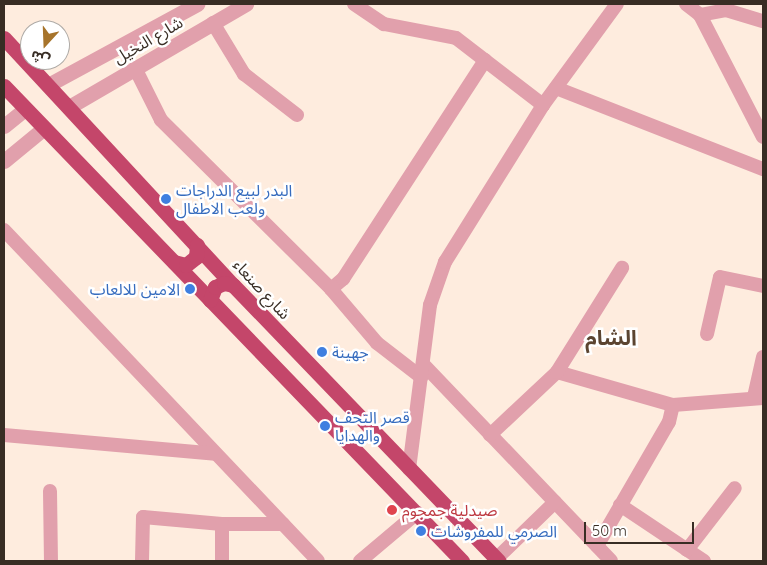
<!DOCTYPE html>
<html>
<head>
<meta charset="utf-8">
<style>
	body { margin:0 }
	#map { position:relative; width:767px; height:565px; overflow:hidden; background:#feecde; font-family:Quicksand,"Noto Sans Arabic",sans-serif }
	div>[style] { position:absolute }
	.minor>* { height:14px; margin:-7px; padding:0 7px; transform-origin:7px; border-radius:7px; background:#e1a0ac }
	.tertiary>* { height:15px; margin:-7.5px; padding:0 7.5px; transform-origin:7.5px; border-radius:7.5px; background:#e1a0ac }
	.trunk>* { height:15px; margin:-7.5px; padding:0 7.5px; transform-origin:7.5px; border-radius:7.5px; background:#c4466a }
	.dots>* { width:14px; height:14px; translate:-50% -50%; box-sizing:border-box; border:2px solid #fff; border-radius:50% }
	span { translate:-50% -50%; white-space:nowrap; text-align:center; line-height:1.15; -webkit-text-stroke:5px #fff; paint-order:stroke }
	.street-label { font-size:16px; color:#382d24 }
	.shop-label { font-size:16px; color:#366cbe }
	.left { translate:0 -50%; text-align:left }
	.right { translate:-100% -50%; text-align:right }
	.health-label { font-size:16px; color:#be3a42 }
	.district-label { font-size:21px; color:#5b4430; font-weight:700 }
	.frame { position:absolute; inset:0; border:5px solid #382d24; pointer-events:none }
	.north { position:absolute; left:20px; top:20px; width:50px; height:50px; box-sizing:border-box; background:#fff; border:1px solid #afaba7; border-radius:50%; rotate:200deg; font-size:14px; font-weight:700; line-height:20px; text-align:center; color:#382d24 }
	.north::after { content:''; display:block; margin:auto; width:18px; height:22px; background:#a7742b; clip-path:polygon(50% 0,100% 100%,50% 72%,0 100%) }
	.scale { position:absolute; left:584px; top:522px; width:110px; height:22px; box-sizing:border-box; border:2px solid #382d24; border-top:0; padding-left:6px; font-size:15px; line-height:18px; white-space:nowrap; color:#382d24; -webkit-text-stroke:4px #fff; paint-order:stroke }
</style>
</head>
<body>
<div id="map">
	<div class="minor">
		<i style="left:354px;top:4px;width:36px;rotate:34deg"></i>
		<i style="left:384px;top:24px;width:73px;rotate:11deg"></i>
		<i style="left:456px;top:38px;width:110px;rotate:37.6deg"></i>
		<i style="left:686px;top:4px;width:18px;rotate:38deg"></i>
		<i style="left:700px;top:15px;width:137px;rotate:62.7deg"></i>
		<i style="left:700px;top:15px;width:26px;rotate:-11deg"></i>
		<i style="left:726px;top:10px;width:39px;rotate:17deg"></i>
		<i style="left:213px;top:23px;width:60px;rotate:58.7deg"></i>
		<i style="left:244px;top:74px;width:67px;rotate:37.7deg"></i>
		<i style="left:135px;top:68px;width:58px;rotate:63.4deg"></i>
		<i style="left:161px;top:120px;width:240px;rotate:44.8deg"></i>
		<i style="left:331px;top:289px;width:71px;rotate:49.6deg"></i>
		<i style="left:377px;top:343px;width:56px;rotate:37.7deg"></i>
		<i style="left:556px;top:88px;width:222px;rotate:21.4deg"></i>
		<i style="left:4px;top:230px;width:456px;rotate:46.5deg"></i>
		<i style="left:331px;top:289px;width:16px;rotate:-40deg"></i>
		<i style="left:343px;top:279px;width:261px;rotate:-57deg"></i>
		<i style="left:707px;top:334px;width:58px;rotate:-77.2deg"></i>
		<i style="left:720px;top:277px;width:44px;rotate:11.8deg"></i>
		<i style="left:423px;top:364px;width:272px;rotate:46.3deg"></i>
		<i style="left:557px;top:372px;width:121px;rotate:15.9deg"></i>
		<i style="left:673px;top:405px;width:90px;rotate:-4.4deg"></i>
		<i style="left:754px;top:397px;width:41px;rotate:-77.3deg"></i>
		<i style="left:4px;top:435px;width:212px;rotate:5.1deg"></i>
		<i style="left:490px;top:435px;width:92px;rotate:-43.2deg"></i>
		<i style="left:557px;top:372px;width:123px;rotate:-58deg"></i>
		<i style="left:409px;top:469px;width:165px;rotate:-82.7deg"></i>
		<i style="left:430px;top:305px;width:46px;rotate:-70.8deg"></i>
		<i style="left:445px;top:262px;width:185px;rotate:-58deg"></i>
		<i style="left:543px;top:105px;width:125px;rotate:-53.8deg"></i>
		<i style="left:50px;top:491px;width:70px;rotate:89.2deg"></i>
		<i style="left:620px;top:505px;width:101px;rotate:33.7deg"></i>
		<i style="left:597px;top:546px;width:143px;rotate:-59.9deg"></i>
		<i style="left:669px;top:422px;width:17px;rotate:-77deg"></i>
		<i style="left:687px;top:550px;width:78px;rotate:-52.3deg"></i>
		<i style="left:496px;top:559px;width:82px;rotate:-44deg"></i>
		<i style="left:142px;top:561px;width:44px;rotate:-88.7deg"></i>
		<i style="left:143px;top:517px;width:79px;rotate:5.1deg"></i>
		<i style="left:222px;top:524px;width:61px"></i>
		<i style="left:222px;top:561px;width:37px;rotate:-90deg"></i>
		<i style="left:360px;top:561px;width:75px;rotate:-40.1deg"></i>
	</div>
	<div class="tertiary">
		<i style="left:48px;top:85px;width:170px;rotate:-28.5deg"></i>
		<i style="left:69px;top:107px;width:205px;rotate:-30.2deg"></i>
		<i style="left:4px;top:126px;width:27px;rotate:-39deg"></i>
		<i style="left:4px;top:161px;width:52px;rotate:-39.5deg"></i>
	</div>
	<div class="trunk">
		<i style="left:4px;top:38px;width:337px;rotate:47.2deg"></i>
		<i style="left:233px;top:285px;width:383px;rotate:46.1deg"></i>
		<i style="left:4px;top:86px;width:660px;rotate:46.04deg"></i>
		<i style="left:174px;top:262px;width:12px;rotate:14deg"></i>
		<i style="left:186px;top:265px;width:13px;rotate:-39deg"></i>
		<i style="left:196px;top:257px;width:12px;rotate:-85deg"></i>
		<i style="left:210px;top:300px;width:14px;rotate:-69deg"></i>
		<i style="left:215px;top:287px;width:10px;rotate:-24deg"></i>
		<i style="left:224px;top:283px;width:9px;rotate:13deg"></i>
	</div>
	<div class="dots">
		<i style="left:166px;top:199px;background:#3f7fe0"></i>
		<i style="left:190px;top:289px;background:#3f7fe0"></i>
		<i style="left:322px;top:352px;background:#3f7fe0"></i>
		<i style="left:325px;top:426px;background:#3f7fe0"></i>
		<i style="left:392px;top:510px;background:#e0444e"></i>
		<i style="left:421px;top:531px;background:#3f7fe0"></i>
	</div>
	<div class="street-label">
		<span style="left:148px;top:40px;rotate:-30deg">شارع النخيل</span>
		<span style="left:262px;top:289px;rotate:47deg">شارع صنعاء</span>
	</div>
	<div class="shop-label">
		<span class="left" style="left:176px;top:199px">البدر لبيع الدراجات<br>ولعب الاطفال</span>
		<span class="right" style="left:180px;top:289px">الامين للالعاب</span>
		<span class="left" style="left:332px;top:352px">جهينة</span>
		<span class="left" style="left:335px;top:426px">قصر التحف<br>والهدايا</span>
		<span class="left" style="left:431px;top:531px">الصرمي للمفروشات</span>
	</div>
	<div class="health-label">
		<span class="left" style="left:402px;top:510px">صيدلية جمجوم</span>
	</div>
	<div class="district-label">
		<span style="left:611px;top:337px">الشام</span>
	</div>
	<div class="frame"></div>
	<div class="north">ش</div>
	<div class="scale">50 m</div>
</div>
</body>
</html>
